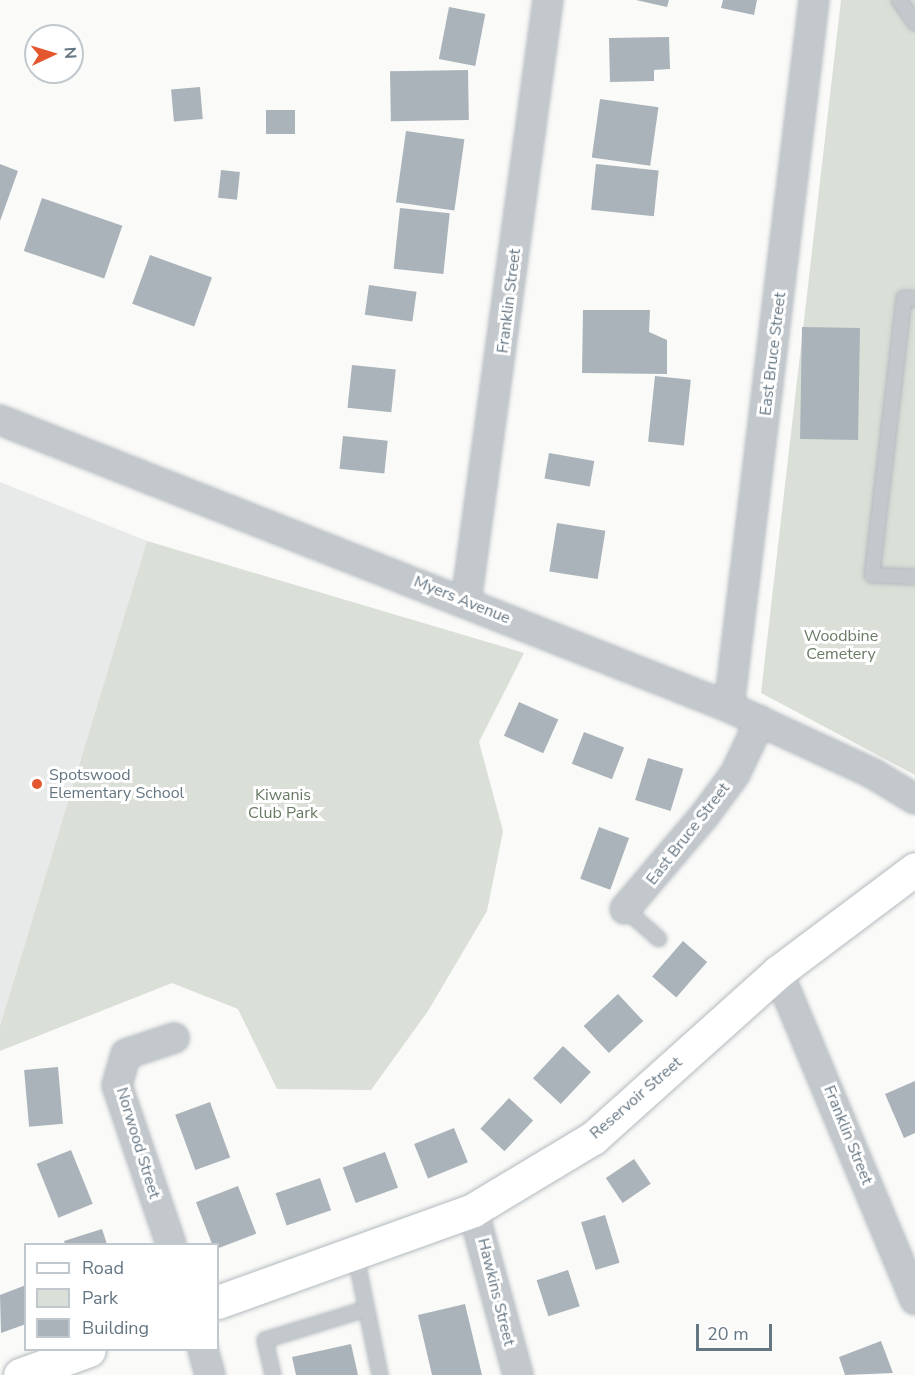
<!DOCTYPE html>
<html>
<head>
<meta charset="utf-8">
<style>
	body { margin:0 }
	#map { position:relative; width:915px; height:1375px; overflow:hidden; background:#fafaf8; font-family:"Nunito Sans",sans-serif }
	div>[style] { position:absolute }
	.built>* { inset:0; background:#e8e9e9 }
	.green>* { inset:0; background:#dadfd7 }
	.building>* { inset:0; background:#aab3b9; transform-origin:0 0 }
	.roads { filter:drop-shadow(0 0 2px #b3babf) drop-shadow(0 0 2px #b3babf) }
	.service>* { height:14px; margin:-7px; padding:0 7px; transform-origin:7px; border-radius:7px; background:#c3c8cc }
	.minor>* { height:28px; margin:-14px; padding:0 14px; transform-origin:14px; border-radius:14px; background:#c3c8cc }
	.secondary>* { height:33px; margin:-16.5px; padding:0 16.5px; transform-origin:16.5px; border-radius:16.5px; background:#fff }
	.dots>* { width:16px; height:16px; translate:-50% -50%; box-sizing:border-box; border:3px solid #fff; border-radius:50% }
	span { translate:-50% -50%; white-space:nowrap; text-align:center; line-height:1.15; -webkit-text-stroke:6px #fff; paint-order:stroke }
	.street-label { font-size:16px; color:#657683 }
	.park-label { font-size:16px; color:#687a64 }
	.poi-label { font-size:16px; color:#657683 }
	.left { translate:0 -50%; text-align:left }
	.legend { position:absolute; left:24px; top:1243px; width:195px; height:108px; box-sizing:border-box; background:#fff; border:2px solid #c1c8cd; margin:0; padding:8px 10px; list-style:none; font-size:18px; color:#657683 }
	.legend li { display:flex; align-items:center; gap:12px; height:30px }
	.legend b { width:30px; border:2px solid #c1c8cd }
	.north { position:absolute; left:24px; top:24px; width:60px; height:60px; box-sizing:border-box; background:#fff; border:2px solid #c1c8cd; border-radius:50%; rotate:86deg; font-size:16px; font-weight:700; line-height:24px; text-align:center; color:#657683 }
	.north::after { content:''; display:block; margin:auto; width:21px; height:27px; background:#e4572e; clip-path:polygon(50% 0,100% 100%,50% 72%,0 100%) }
	.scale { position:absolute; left:696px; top:1324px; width:76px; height:27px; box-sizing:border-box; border:3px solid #657683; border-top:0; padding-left:8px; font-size:18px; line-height:21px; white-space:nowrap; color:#657683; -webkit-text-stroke:4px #fff; paint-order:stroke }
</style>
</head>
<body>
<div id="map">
	<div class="built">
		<i style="clip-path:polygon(0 482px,147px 541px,0 1026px)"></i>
	</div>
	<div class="green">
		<i style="clip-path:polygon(841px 0,915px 0,915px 775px,761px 693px)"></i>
		<i style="clip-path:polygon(147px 541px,524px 653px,479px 742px,503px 831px,487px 911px,428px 1011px,371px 1090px,277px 1089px,238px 1009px,172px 983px,0 1051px,0 1026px)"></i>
	</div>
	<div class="building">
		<i style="clip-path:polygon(636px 0,669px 0,667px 7px)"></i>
		<i style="clip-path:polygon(723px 0,757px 0,754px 15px,721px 8px)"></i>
		<i style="left:449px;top:7px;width:37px;height:53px;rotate:11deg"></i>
		<i style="clip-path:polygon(669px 37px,670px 69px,654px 70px,654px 81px,610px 82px,609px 38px)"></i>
		<i style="left:468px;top:70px;width:50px;height:78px;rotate:89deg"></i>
		<i style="left:200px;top:87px;width:32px;height:29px;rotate:85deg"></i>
		<i style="left:600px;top:99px;width:59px;height:59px;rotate:8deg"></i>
		<i style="left:266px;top:110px;width:29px;height:24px"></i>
		<i style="left:406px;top:131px;width:59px;height:72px;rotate:8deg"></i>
		<i style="clip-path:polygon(0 164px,18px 171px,0 221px)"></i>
		<i style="left:596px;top:164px;width:63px;height:46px;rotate:6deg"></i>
		<i style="left:221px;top:170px;width:19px;height:28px;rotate:6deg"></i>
		<i style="left:42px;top:198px;width:85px;height:56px;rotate:19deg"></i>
		<i style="left:400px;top:208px;width:50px;height:61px;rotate:6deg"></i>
		<i style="left:150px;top:255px;width:66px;height:52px;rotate:20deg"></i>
		<i style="left:369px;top:285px;width:48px;height:30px;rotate:8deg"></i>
		<i style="clip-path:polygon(583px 310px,650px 310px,649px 332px,667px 340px,667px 374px,582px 373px)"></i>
		<i style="left:802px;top:327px;width:58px;height:112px;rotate:1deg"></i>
		<i style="left:352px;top:365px;width:44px;height:43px;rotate:6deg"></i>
		<i style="left:655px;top:376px;width:36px;height:66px;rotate:6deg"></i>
		<i style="left:343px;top:436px;width:45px;height:33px;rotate:6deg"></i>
		<i style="left:549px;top:453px;width:46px;height:26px;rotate:10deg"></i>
		<i style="left:557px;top:523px;width:49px;height:49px;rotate:9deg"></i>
		<i style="left:519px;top:702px;width:43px;height:37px;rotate:24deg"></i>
		<i style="left:584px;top:732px;width:43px;height:34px;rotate:21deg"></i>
		<i style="left:648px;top:758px;width:37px;height:44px;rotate:17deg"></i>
		<i style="left:599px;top:827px;width:32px;height:55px;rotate:20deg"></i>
		<i style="left:683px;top:941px;width:32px;height:47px;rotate:41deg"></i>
		<i style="left:618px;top:994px;width:37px;height:47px;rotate:47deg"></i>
		<i style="left:563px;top:1046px;width:38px;height:44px;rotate:43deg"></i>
		<i style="left:58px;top:1067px;width:57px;height:34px;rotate:85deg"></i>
		<i style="clip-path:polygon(915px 1081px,915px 1133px,904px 1138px,885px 1094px)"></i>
		<i style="left:509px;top:1098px;width:33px;height:42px;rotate:43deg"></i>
		<i style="left:210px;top:1102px;width:59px;height:37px;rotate:70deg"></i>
		<i style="left:454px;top:1128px;width:37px;height:43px;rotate:68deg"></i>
		<i style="left:71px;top:1150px;width:58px;height:37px;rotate:68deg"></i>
		<i style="left:385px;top:1152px;width:38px;height:45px;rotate:70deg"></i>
		<i style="left:634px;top:1159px;width:30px;height:34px;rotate:56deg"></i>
		<i style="left:320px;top:1178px;width:34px;height:47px;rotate:71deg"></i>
		<i style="left:238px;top:1186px;width:51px;height:45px;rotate:69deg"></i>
		<i style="left:605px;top:1215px;width:50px;height:25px;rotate:73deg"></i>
		<i style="clip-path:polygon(102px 1229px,107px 1244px,65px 1244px,64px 1241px)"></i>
		<i style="left:568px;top:1270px;width:38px;height:33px;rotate:72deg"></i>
		<i style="clip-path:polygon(26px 1285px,26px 1324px,1px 1333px,0 1295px)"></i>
		<i style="clip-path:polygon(465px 1304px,482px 1375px,432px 1375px,418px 1315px)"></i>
		<i style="clip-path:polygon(881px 1341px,893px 1373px,845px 1375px,839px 1357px)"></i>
		<i style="clip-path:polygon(351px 1344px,358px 1375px,296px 1375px,292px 1357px)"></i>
	</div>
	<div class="roads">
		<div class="service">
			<i style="left:899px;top:0;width:28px;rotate:55deg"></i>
			<i style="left:915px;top:299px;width:11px;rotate:-175deg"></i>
			<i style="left:904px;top:298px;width:279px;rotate:96.6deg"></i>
			<i style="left:872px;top:575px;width:43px;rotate:2.7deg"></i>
			<i style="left:625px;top:909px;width:45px;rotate:41.4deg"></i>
			<i style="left:355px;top:1252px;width:126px;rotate:78.5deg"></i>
			<i style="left:273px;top:1375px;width:36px;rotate:-103deg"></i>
			<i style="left:265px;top:1340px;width:106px;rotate:-17.1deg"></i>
		</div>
		<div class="minor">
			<i style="left:0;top:420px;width:783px;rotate:21.49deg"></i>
			<i style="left:729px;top:707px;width:157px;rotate:24.8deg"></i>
			<i style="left:872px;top:773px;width:50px;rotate:31.2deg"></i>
			<i style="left:466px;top:602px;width:608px;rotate:-82.24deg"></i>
			<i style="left:729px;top:707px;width:712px;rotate:-83.14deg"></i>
			<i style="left:625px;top:909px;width:122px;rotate:-49.7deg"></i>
			<i style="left:704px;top:816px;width:52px;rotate:-53.6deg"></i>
			<i style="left:735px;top:774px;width:59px;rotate:-64.7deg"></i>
			<i style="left:778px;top:972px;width:355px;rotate:67.3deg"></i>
			<i style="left:473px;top:1210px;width:171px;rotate:74.7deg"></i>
			<i style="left:171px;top:1244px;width:168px;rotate:-108.8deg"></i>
			<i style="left:117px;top:1085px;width:32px;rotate:-74deg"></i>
			<i style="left:126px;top:1054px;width:51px;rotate:-18.4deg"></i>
			<i style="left:203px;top:1350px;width:26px;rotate:74deg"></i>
		</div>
		<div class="secondary">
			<i style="left:218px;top:1302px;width:271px;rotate:-19.8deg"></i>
			<i style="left:473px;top:1210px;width:140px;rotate:-31deg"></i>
			<i style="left:593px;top:1138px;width:249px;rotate:-41.9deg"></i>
			<i style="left:778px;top:972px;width:171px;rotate:-36.9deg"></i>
			<i style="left:20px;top:1375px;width:73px;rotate:-19.9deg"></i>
		</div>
	</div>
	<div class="dots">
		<i style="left:37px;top:784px;background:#e4572e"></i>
	</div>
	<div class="street-label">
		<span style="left:509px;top:301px;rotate:-83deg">Franklin Street</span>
		<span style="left:773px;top:354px;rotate:-83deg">East Bruce Street</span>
		<span style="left:462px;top:600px;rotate:22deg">Myers Avenue</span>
		<span style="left:688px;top:834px;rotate:-52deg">East Bruce Street</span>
		<span style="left:636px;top:1098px;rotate:-41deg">Reservoir Street</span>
		<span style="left:848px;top:1135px;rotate:68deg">Franklin Street</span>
		<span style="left:138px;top:1143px;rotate:73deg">Norwood Street</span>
		<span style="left:496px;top:1292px;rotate:76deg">Hawkins Street</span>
	</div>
	<div class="park-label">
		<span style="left:841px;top:645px">Woodbine<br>Cemetery</span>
		<span style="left:283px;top:804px">Kiwanis<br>Club Park</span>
	</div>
	<div class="poi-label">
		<span class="left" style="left:49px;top:784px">Spotswood<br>Elementary School</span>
	</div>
	<ul class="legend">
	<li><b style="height:8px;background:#fff"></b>Road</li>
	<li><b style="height:16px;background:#dadfd7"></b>Park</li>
	<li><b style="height:16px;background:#aab3b9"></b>Building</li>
	</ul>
	<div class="north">N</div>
	<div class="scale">20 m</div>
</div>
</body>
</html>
